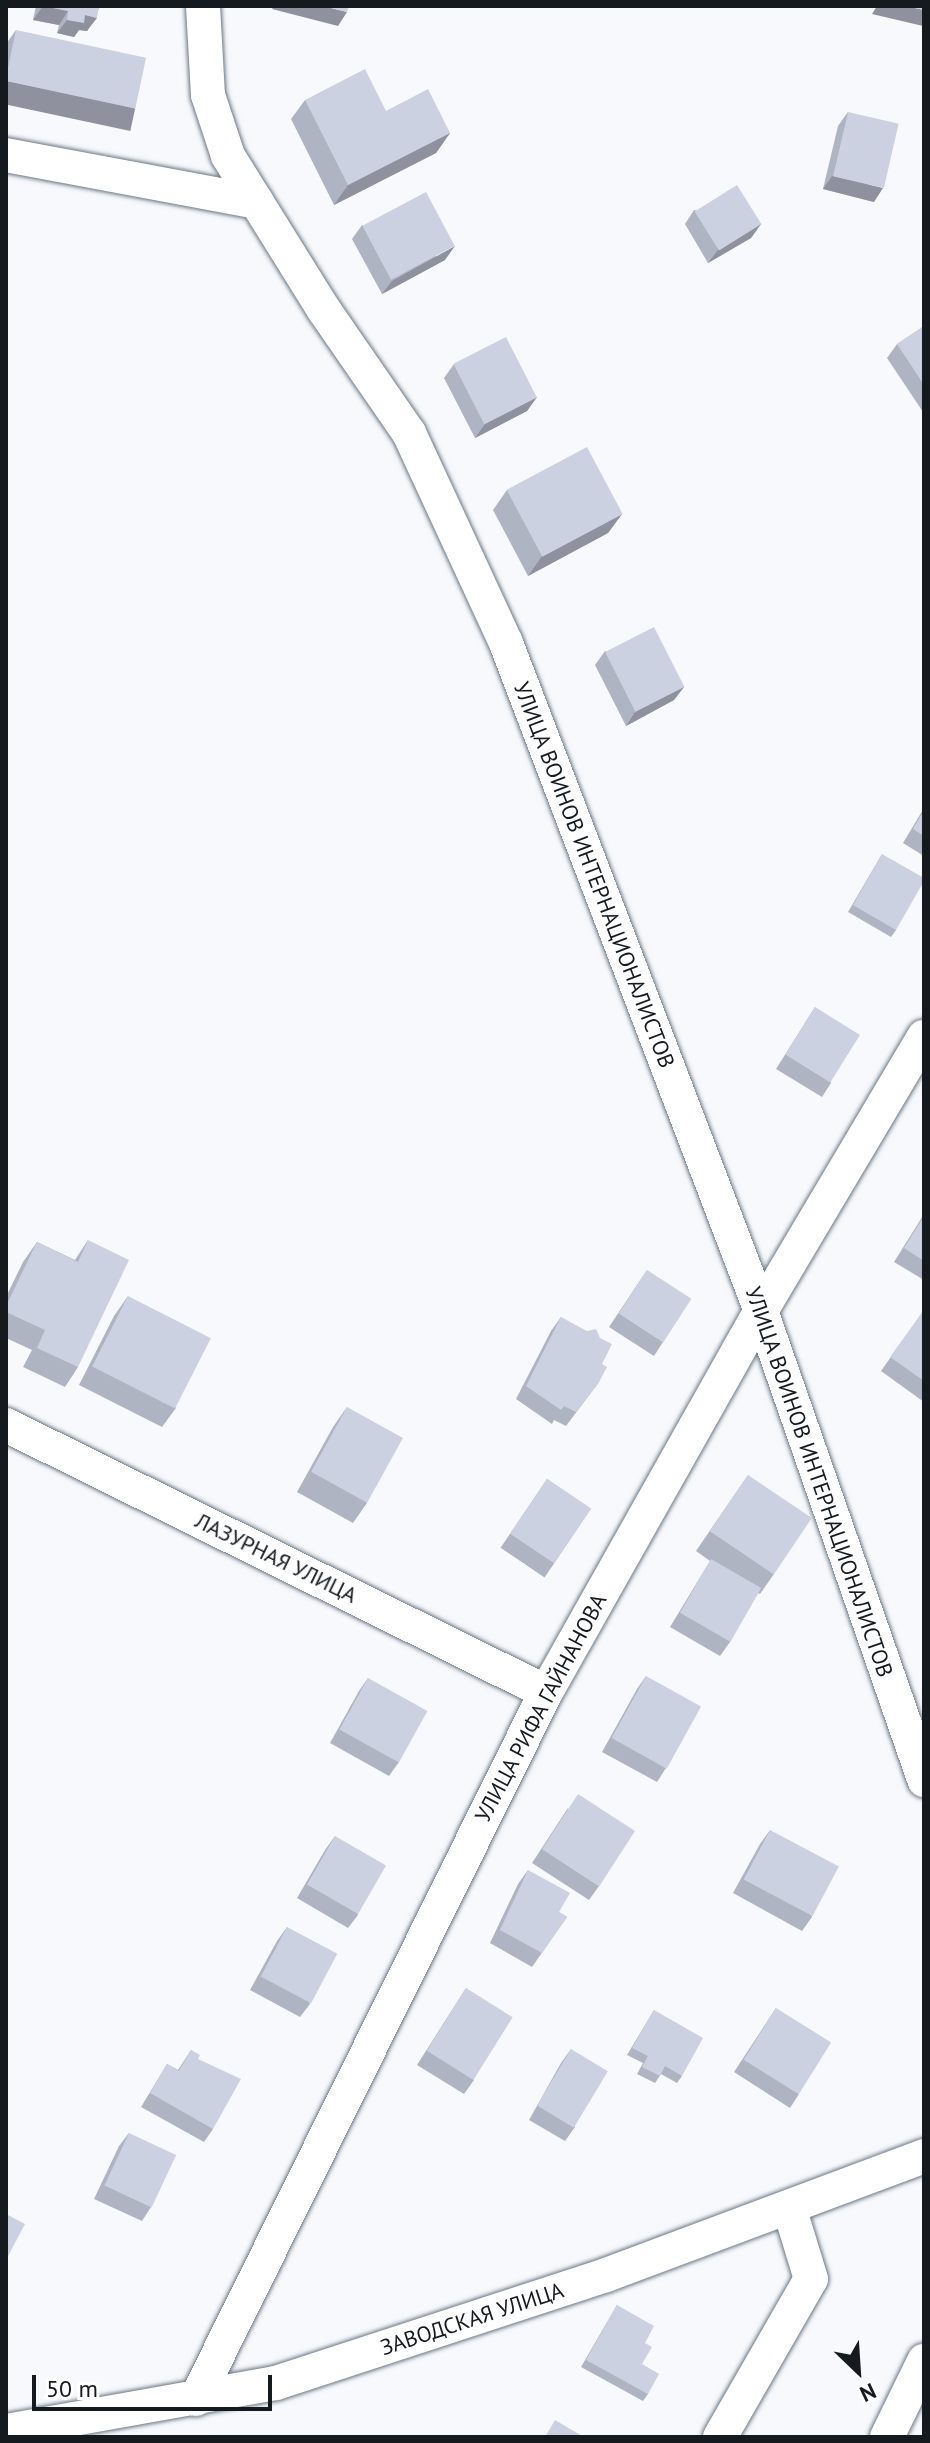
<!DOCTYPE html>
<html>
<head>
<meta charset="utf-8">
<style>
	body { margin:0 }
	#map { position:relative; width:930px; height:2443px; overflow:hidden; background:#f7f9fc; font-family:"PT Sans",sans-serif }
	div>[style] { position:absolute }
	.roads { filter:drop-shadow(0 0 2px #6b7784) drop-shadow(0 0 2px #6b7784) }
	.minor>* { height:34px; margin:-17px; padding:0 17px; transform-origin:17px; border-radius:17px; background:#fff }
	.wall>* { inset:0; background:#afb4c2; transform-origin:0 0 }
	.shaded-wall>* { inset:0; background:#8f929e; transform-origin:0 0 }
	.building>* { inset:0; background:#ccd1e2; transform-origin:0 0 }
	span { translate:-50% -50%; white-space:nowrap; text-align:center; line-height:1.15; -webkit-text-stroke:7px #fff; paint-order:stroke }
	.street-label { font-size:22px; color:#151a1f }
	.frame { position:absolute; inset:0; border:8px solid #151a1f; pointer-events:none }
	.north { position:absolute; left:818px; top:2331px; width:80px; height:80px; -webkit-text-stroke:6px #fff; paint-order:stroke; rotate:155deg; font-size:22px; font-weight:700; line-height:32px; text-align:center; color:#151a1f }
	.north::after { content:''; display:block; margin:auto; width:28px; height:36px; background:#151a1f; clip-path:polygon(50% 0,100% 100%,50% 72%,0 100%) }
	.scale { position:absolute; left:32px; top:2375px; width:240px; height:36px; box-sizing:border-box; border:4px solid #151a1f; border-top:0; padding-left:10px; font-size:24px; line-height:28px; white-space:nowrap; color:#151a1f; -webkit-text-stroke:6px #fff; paint-order:stroke }
</style>
</head>
<body>
<div id="map">
	<div class="roads">
		<div class="minor">
			<i style="left:203px;top:6px;width:89px;rotate:86.8deg"></i>
			<i style="left:208px;top:95px;width:64px;rotate:71.8deg"></i>
			<i style="left:228px;top:156px;width:181px;rotate:58.1deg"></i>
			<i style="left:324px;top:310px;width:150px;rotate:55.4deg"></i>
			<i style="left:409px;top:433px;width:231px;rotate:65.2deg"></i>
			<i style="left:506px;top:643px;width:715px;rotate:69.11deg"></i>
			<i style="left:761px;top:1311px;width:497px;rotate:70.8deg"></i>
			<i style="left:6px;top:155px;width:255px;rotate:10.6deg"></i>
			<i style="left:6px;top:1425px;width:602px;rotate:26.31deg"></i>
			<i style="left:196px;top:2399px;width:789px;rotate:-63.66deg"></i>
			<i style="left:546px;top:1692px;width:437px;rotate:-60.6deg"></i>
			<i style="left:761px;top:1311px;width:319px;rotate:-59.3deg"></i>
			<i style="left:6px;top:2431px;width:274px;rotate:-10.1deg"></i>
			<i style="left:276px;top:2383px;width:347px;rotate:-18.1deg"></i>
			<i style="left:606px;top:2275px;width:340px;rotate:-20.5deg"></i>
			<i style="left:720px;top:2437px;width:182px;rotate:-60.1deg"></i>
			<i style="left:811px;top:2279px;width:75px;rotate:-107deg"></i>
			<i style="left:887px;top:2437px;width:85px;rotate:-64deg"></i>
		</div>
	</div>
	<div class="wall">
		<i style="clip-path:polygon(36px 6px,101px 6px,99px 8px,87px 31px,79px 30px,74px 37px,57px 33px,59px 25px,33px 20px)"></i>
		<i style="clip-path:polygon(16px 30px,135px 108px,121px 128px,6px 104px,6px 44px)"></i>
		<i style="clip-path:polygon(305px 100px,386px 111px,450px 133px,436px 153px,334px 205px,291px 119px)"></i>
		<i style="clip-path:polygon(848px 112px,874px 202px,823px 189px,838px 126px)"></i>
		<i style="clip-path:polygon(694px 210px,761px 224px,751px 238px,708px 263px,685px 224px)"></i>
		<i style="clip-path:polygon(362px 225px,445px 260px,382px 294px,352px 239px)"></i>
		<i style="clip-path:polygon(924px 326px,924px 411px,923px 412px,887px 358px,897px 344px)"></i>
		<i style="clip-path:polygon(454px 364px,537px 397px,527px 411px,475px 438px,444px 378px)"></i>
		<i style="clip-path:polygon(507px 490px,622px 514px,608px 533px,528px 576px,493px 510px)"></i>
		<i style="clip-path:polygon(605px 651px,684px 687px,674px 700px,626px 726px,595px 665px)"></i>
		<i style="clip-path:polygon(924px 808px,924px 856px,903px 843px)"></i>
		<i style="clip-path:polygon(882px 854px,896px 930px,891px 937px,848px 912px)"></i>
		<i style="clip-path:polygon(815px 1007px,831px 1083px,822px 1097px,776px 1069px)"></i>
		<i style="clip-path:polygon(924px 1214px,924px 1280px,894px 1262px)"></i>
		<i style="clip-path:polygon(88px 1240px,78px 1367px,65px 1387px,23px 1367px,32px 1350px,6px 1338px,6px 1297px,23px 1262px,37px 1242px,75px 1260px)"></i>
		<i style="clip-path:polygon(647px 1270px,663px 1342px,654px 1356px,609px 1327px)"></i>
		<i style="clip-path:polygon(128px 1296px,176px 1408px,162px 1427px,79px 1385px,114px 1316px)"></i>
		<i style="clip-path:polygon(924px 1310px,924px 1402px,881px 1371px)"></i>
		<i style="clip-path:polygon(561px 1317px,602px 1364px,599px 1382px,566px 1426px,554px 1420px,552px 1424px,516px 1399px,551px 1331px)"></i>
		<i style="clip-path:polygon(347px 1407px,367px 1503px,353px 1523px,297px 1492px,333px 1427px)"></i>
		<i style="clip-path:polygon(748px 1475px,774px 1574px,760px 1594px,758px 1593px,730px 1642px,720px 1656px,670px 1627px,710px 1561px,696px 1551px)"></i>
		<i style="left:547px;top:1479px;width:53px;height:83px;rotate:34deg"></i>
		<i style="clip-path:polygon(646px 1676px,666px 1768px,657px 1782px,602px 1752px,637px 1689px)"></i>
		<i style="clip-path:polygon(368px 1678px,399px 1762px,389px 1776px,330px 1743px,359px 1691px)"></i>
		<i style="clip-path:polygon(568px 1808px,599px 1886px,589px 1900px,532px 1863px)"></i>
		<i style="clip-path:polygon(770px 1830px,812px 1917px,802px 1931px,733px 1893px,760px 1844px)"></i>
		<i style="clip-path:polygon(335px 1836px,358px 1915px,348px 1928px,297px 1898px,325px 1850px)"></i>
		<i style="clip-path:polygon(528px 1870px,559px 1912px,567px 1917px,532px 1967px,490px 1943px,518px 1884px)"></i>
		<i style="clip-path:polygon(287px 1927px,310px 2004px,300px 2017px,250px 1990px,277px 1941px)"></i>
		<i style="clip-path:polygon(466px 1988px,474px 2080px,464px 2094px,417px 2065px)"></i>
		<i style="clip-path:polygon(776px 2008px,799px 2094px,790px 2108px,734px 2072px)"></i>
		<i style="clip-path:polygon(654px 2010px,682px 2076px,677px 2083px,661px 2074px,655px 2083px,637px 2074px,643px 2063px,627px 2055px)"></i>
		<i style="clip-path:polygon(571px 2049px,575px 2127px,565px 2141px,529px 2120px,561px 2063px)"></i>
		<i style="clip-path:polygon(191px 2050px,198px 2059px,213px 2129px,204px 2142px,141px 2107px,167px 2064px,178px 2070px)"></i>
		<i style="clip-path:polygon(129px 2133px,151px 2207px,142px 2221px,94px 2199px,119px 2146px)"></i>
		<i style="clip-path:polygon(617px 2305px,645px 2343px,642px 2364px,648px 2394px,643px 2401px,581px 2367px)"></i>
	</div>
	<div class="shaded-wall">
		<i style="clip-path:polygon(43px 6px,68px 11px,59px 25px,33px 20px)"></i>
		<i style="clip-path:polygon(274px 6px,323px 6px,347px 12px,338px 26px,272px 9px)"></i>
		<i style="clip-path:polygon(877px 6px,906px 6px,924px 10px,924px 25px,923px 26px,872px 14px)"></i>
		<i style="clip-path:polygon(85px 15px,97px 18px,87px 31px,79px 30px,74px 37px,57px 33px,67px 20px)"></i>
		<i style="left:6px;top:81px;width:132px;height:23px;rotate:12deg"></i>
		<i style="clip-path:polygon(450px 133px,436px 153px,334px 205px,348px 185px)"></i>
		<i style="clip-path:polygon(832px 176px,883px 188px,874px 202px,823px 189px)"></i>
		<i style="clip-path:polygon(761px 224px,751px 238px,708px 263px,718px 250px)"></i>
		<i style="clip-path:polygon(455px 246px,445px 260px,382px 294px,392px 281px)"></i>
		<i style="clip-path:polygon(537px 397px,527px 411px,475px 438px,485px 424px)"></i>
		<i style="clip-path:polygon(622px 514px,608px 533px,528px 576px,542px 556px)"></i>
		<i style="clip-path:polygon(684px 687px,674px 700px,626px 726px,635px 712px)"></i>
	</div>
	<div class="building">
		<i style="clip-path:polygon(43px 6px,99px 6px,97px 18px,85px 15px,84px 23px,67px 20px,68px 11px)"></i>
		<i style="clip-path:polygon(323px 6px,349px 6px,347px 12px)"></i>
		<i style="clip-path:polygon(906px 6px,924px 6px,924px 10px)"></i>
		<i style="left:16px;top:30px;width:133px;height:52px;rotate:12deg"></i>
		<i style="clip-path:polygon(365px 69px,386px 111px,428px 89px,450px 133px,348px 185px,305px 100px)"></i>
		<i style="left:848px;top:112px;width:52px;height:66px;rotate:13deg"></i>
		<i style="left:737px;top:185px;width:46px;height:50px;rotate:58deg"></i>
		<i style="left:426px;top:192px;width:61px;height:72px;rotate:62deg"></i>
		<i style="clip-path:polygon(924px 326px,924px 385px,897px 344px)"></i>
		<i style="left:506px;top:337px;width:68px;height:59px;rotate:63deg"></i>
		<i style="left:587px;top:447px;width:76px;height:91px;rotate:62deg"></i>
		<i style="left:654px;top:627px;width:67px;height:55px;rotate:63deg"></i>
		<i style="clip-path:polygon(924px 810px,924px 836px,913px 829px)"></i>
		<i style="clip-path:polygon(882px 854px,924px 878px,924px 881px,896px 930px,853px 905px)"></i>
		<i style="left:815px;top:1007px;width:53px;height:56px;rotate:32deg"></i>
		<i style="clip-path:polygon(924px 1216px,924px 1261px,904px 1248px)"></i>
		<i style="clip-path:polygon(88px 1240px,129px 1260px,78px 1367px,37px 1348px,45px 1330px,6px 1312px,6px 1306px,37px 1242px,78px 1262px)"></i>
		<i style="left:647px;top:1270px;width:53px;height:52px;rotate:33deg"></i>
		<i style="left:128px;top:1296px;width:93px;height:79px;rotate:27deg"></i>
		<i style="clip-path:polygon(924px 1310px,924px 1381px,890px 1357px)"></i>
		<i style="clip-path:polygon(561px 1317px,587px 1331px,596px 1329px,600px 1338px,612px 1344px,602px 1364px,607px 1367px,599px 1382px,576px 1412px,564px 1406px,561px 1410px,526px 1386px)"></i>
		<i style="left:347px;top:1407px;width:64px;height:74px;rotate:29deg"></i>
		<i style="left:748px;top:1475px;width:77px;height:68px;rotate:34deg"></i>
		<i style="left:547px;top:1479px;width:53px;height:66px;rotate:34deg"></i>
		<i style="left:711px;top:1559px;width:58px;height:62px;rotate:30deg"></i>
		<i style="left:646px;top:1676px;width:63px;height:71px;rotate:29deg"></i>
		<i style="left:368px;top:1678px;width:68px;height:59px;rotate:29deg"></i>
		<i style="left:578px;top:1794px;width:68px;height:66px;rotate:33deg"></i>
		<i style="left:770px;top:1830px;width:78px;height:56px;rotate:28deg"></i>
		<i style="left:335px;top:1836px;width:59px;height:56px;rotate:30deg"></i>
		<i style="clip-path:polygon(528px 1870px,570px 1893px,559px 1912px,567px 1917px,542px 1953px,500px 1930px)"></i>
		<i style="left:287px;top:1927px;width:57px;height:56px;rotate:28deg"></i>
		<i style="left:466px;top:1988px;width:55px;height:74px;rotate:32deg"></i>
		<i style="left:776px;top:2008px;width:65px;height:61px;rotate:32deg"></i>
		<i style="clip-path:polygon(654px 2010px,703px 2038px,682px 2076px,665px 2066px,660px 2076px,642px 2067px,648px 2056px,632px 2048px)"></i>
		<i style="left:571px;top:2049px;width:43px;height:66px;rotate:31deg"></i>
		<i style="clip-path:polygon(191px 2050px,200px 2055px,198px 2059px,241px 2079px,213px 2129px,150px 2093px,167px 2064px,179px 2071px)"></i>
		<i style="left:129px;top:2133px;width:52px;height:58px;rotate:25deg"></i>
		<i style="clip-path:polygon(6px 2214px,25px 2224px,6px 2260px)"></i>
		<i style="clip-path:polygon(617px 2305px,654px 2326px,645px 2343px,652px 2347px,642px 2364px,659px 2374px,648px 2394px,586px 2360px)"></i>
		<i style="clip-path:polygon(555px 2420px,584px 2437px,545px 2437px)"></i>
	</div>
	<div class="street-label">
		<span style="left:594px;top:875px;rotate:69deg">УЛИЦА ВОИНОВ ИНТЕРНАЦИОНАЛИСТОВ</span>
		<span style="left:819px;top:1482px;rotate:71deg">УЛИЦА ВОИНОВ ИНТЕРНАЦИОНАЛИСТОВ</span>
		<span style="left:276px;top:1558px;rotate:26deg">ЛАЗУРНАЯ УЛИЦА</span>
		<span style="left:541px;top:1708px;rotate:-62deg">УЛИЦА РИФА ГАЙНАНОВА</span>
		<span style="left:472px;top:2319px;rotate:-18deg">ЗАВОДСКАЯ УЛИЦА</span>
	</div>
	<div class="frame"></div>
	<div class="north">N</div>
	<div class="scale">50 m</div>
</div>
</body>
</html>
